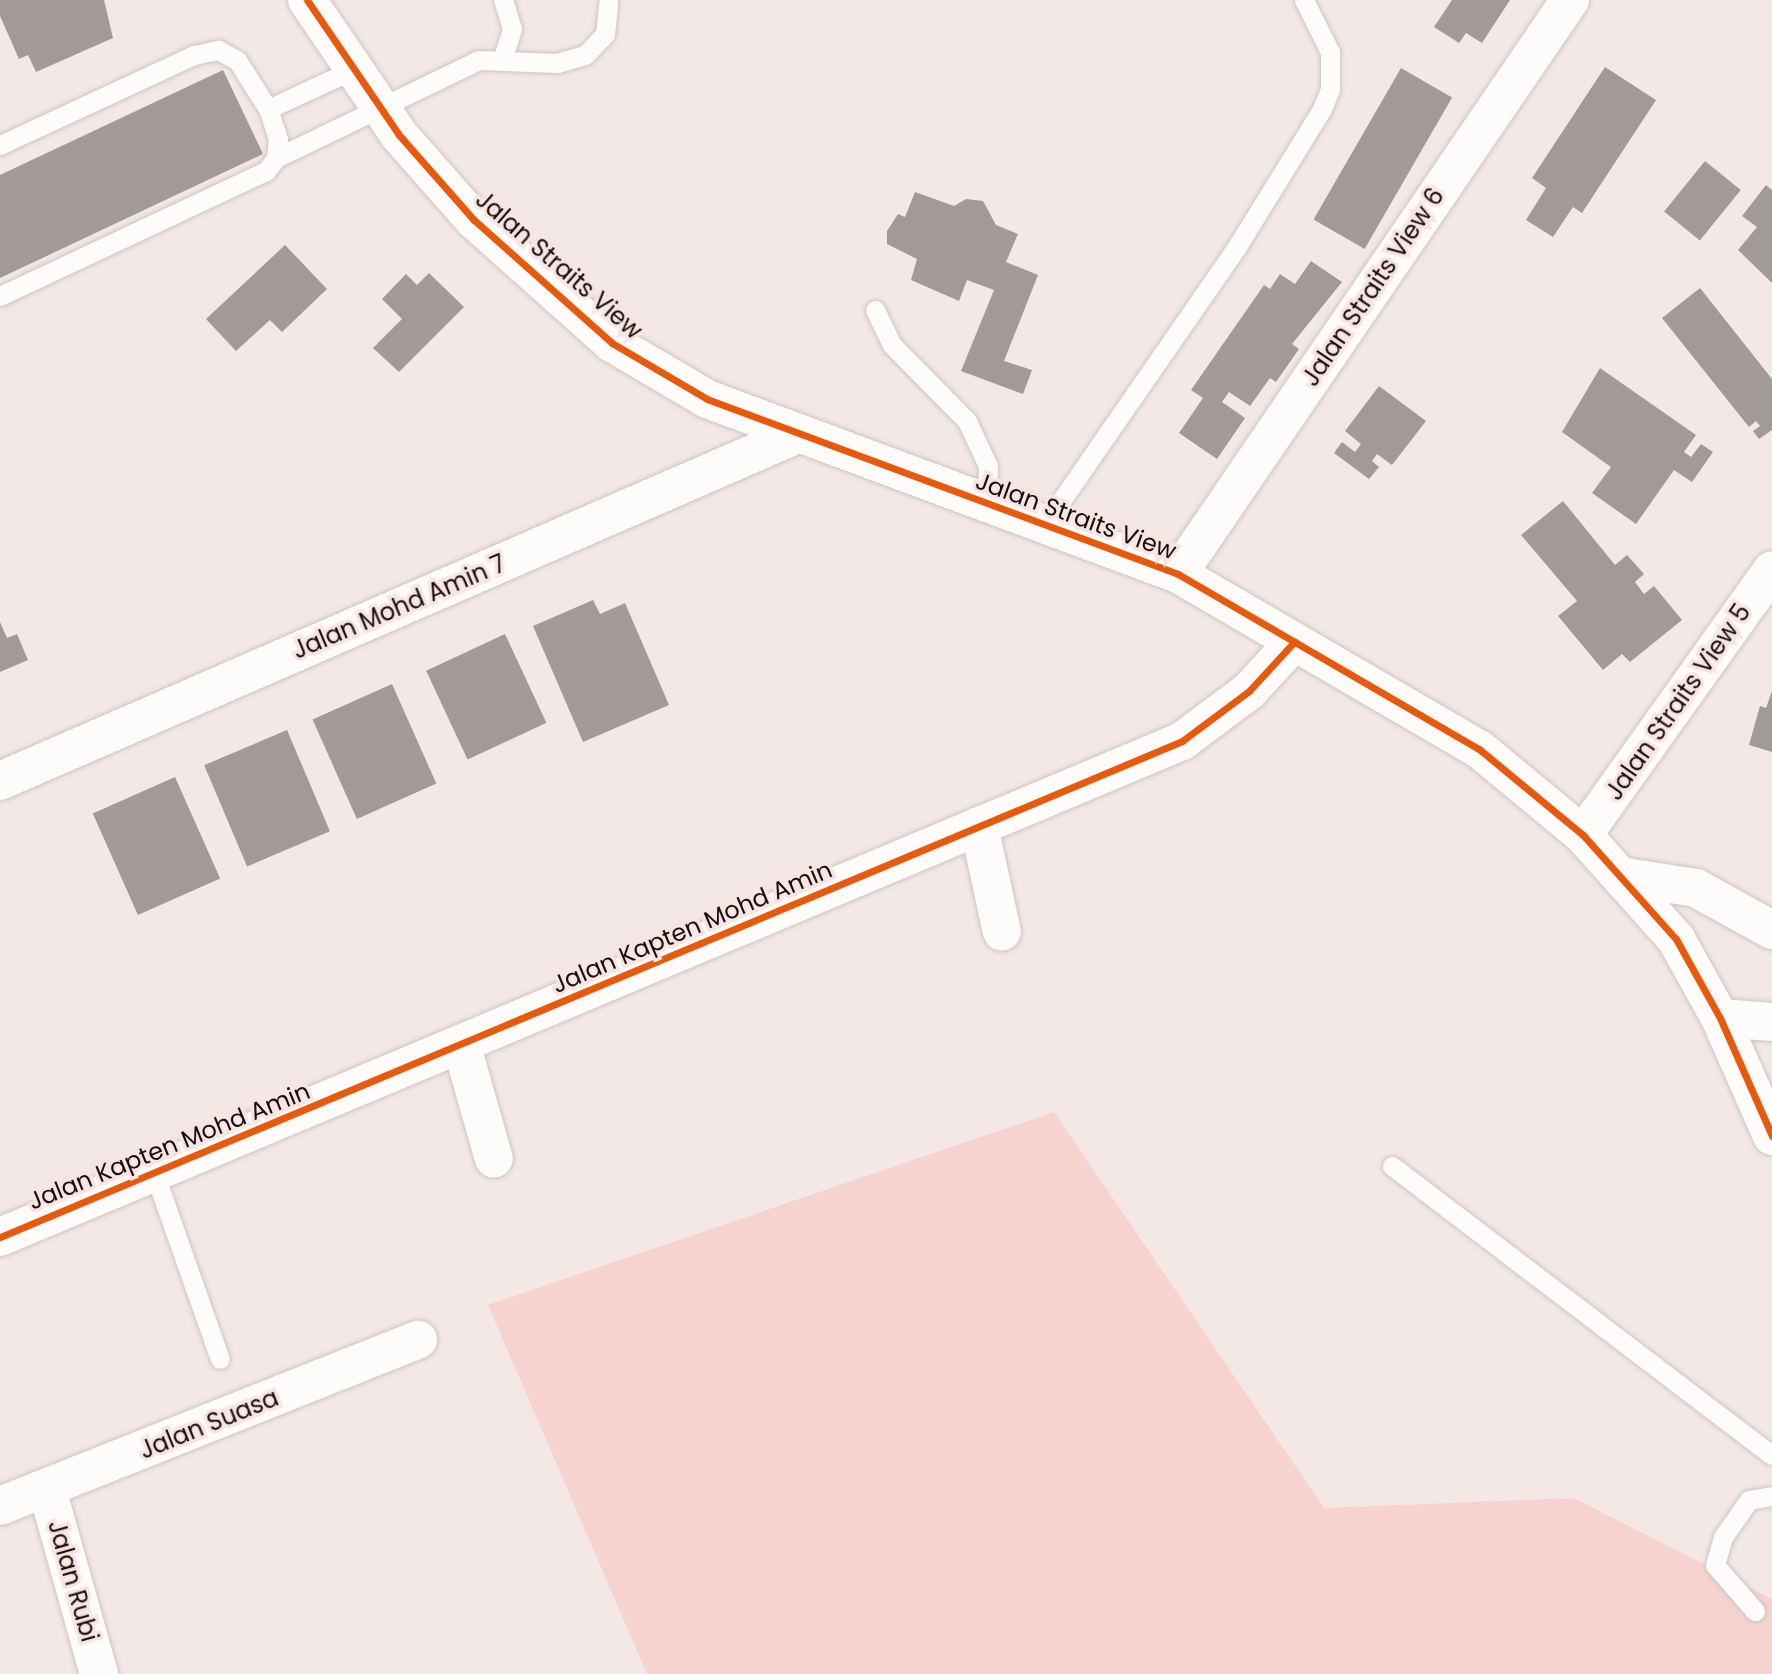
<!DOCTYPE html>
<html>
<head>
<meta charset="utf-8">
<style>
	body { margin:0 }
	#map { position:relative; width:1772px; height:1674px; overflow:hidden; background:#f3e8e6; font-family:Poppins,sans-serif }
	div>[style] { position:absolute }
	.green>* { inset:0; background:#f6d3ce }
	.building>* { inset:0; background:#a29a98; transform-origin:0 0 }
	.roads { filter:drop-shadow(0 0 2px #cdc5c3) drop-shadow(0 0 2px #cdc5c3) }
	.service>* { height:19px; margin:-9.5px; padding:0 9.5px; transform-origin:9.5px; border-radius:9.5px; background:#fdfcfb }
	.minor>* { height:38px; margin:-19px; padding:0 19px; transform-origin:19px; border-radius:19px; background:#fdfcfb }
	.tertiary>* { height:38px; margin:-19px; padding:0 19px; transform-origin:19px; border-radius:19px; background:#fdfcfb }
	.cycleway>* { height:7px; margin:-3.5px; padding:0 3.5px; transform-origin:3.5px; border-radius:3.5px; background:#e8590c }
	span { translate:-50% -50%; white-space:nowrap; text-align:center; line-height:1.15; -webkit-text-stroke:7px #f8e4e1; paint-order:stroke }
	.street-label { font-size:24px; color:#160f0f }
</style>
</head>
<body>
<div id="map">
	<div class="green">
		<i style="clip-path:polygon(1054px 1112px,1324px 1508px,1574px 1498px,1772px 1599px,1772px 1674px,647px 1674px,488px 1305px)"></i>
	</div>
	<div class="building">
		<i style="clip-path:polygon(0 0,104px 0,113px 38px,36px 72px,28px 55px,19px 59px,0 16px)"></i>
		<i style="clip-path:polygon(1452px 0,1510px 0,1482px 43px,1466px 33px,1459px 43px,1434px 27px)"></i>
		<i style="clip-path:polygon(1605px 67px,1656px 100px,1582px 213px,1573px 207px,1553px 237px,1526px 220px,1546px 188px,1532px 178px)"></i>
		<i style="left:1401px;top:68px;width:59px;height:175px;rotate:30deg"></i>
		<i style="clip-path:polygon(223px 70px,263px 154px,0 278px,0 175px)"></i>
		<i style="left:1705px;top:161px;width:46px;height:65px;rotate:39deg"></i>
		<i style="clip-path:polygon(1766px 185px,1772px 190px,1772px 283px,1738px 250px,1757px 227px,1742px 216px)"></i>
		<i style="clip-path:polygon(915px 192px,954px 206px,966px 199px,983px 201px,996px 225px,1018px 234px,1006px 262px,1038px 275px,1004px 361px,1032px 370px,1023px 394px,961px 371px,994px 290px,967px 280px,959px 301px,911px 280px,917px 259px,887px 244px,887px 231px,898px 214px,905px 217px)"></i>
		<i style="clip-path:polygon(285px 245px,327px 289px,282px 332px,270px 320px,236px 351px,206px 319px)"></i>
		<i style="clip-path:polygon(1311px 261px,1342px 282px,1292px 344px,1299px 349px,1276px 382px,1270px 378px,1250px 406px,1229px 392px,1222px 402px,1245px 418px,1217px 459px,1179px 433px,1203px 398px,1191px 390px,1264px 285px,1270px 289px,1280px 274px,1295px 284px)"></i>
		<i style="clip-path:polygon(429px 273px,464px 307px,399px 372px,373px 348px,402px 319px,382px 299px,406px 274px,417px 285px)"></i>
		<i style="clip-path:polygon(1700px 288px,1772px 379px,1772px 430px,1759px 439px,1753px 431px,1760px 426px,1756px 421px,1749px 427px,1662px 318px)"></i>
		<i style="clip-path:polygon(1600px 368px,1696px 435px,1684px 452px,1691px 457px,1701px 444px,1713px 452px,1692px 482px,1674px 470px,1636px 524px,1592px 493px,1611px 467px,1562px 432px)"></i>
		<i style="clip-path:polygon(1379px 386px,1426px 421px,1392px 465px,1377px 454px,1372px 461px,1379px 467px,1369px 479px,1334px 453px,1342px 442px,1355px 452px,1361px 444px,1345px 431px)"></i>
		<i style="clip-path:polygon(1563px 501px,1615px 565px,1627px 555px,1644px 574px,1635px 582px,1644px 594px,1654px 586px,1682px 620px,1630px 662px,1622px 654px,1603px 670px,1558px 616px,1577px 601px,1521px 535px)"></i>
		<i style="clip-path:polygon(593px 600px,600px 614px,625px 603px,669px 705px,583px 742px,533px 626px)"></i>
		<i style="clip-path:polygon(0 622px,7px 638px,17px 634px,28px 660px,0 672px)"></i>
		<i style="left:505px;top:634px;width:98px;height:87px;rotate:65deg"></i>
		<i style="left:392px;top:684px;width:109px;height:87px;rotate:66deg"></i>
		<i style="clip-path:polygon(1772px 691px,1772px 752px,1749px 745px,1760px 706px,1766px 708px)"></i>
		<i style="left:287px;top:730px;width:110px;height:90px;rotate:67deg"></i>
		<i style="left:175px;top:777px;width:111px;height:90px;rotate:66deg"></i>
	</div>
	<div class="roads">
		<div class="service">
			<i style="left:502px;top:60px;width:33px;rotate:-72deg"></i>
			<i style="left:512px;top:29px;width:30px;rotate:-107deg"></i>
			<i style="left:0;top:145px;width:214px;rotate:-24.9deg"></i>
			<i style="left:194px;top:55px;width:25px;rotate:-12deg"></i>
			<i style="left:218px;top:50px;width:21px;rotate:28deg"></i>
			<i style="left:237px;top:60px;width:58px;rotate:57.7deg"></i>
			<i style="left:268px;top:109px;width:93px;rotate:-24.9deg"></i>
			<i style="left:276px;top:158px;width:225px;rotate:-25.8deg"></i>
			<i style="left:479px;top:60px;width:78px;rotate:2.2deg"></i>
			<i style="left:557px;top:63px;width:29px;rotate:-16deg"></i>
			<i style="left:585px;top:55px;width:29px;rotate:-46deg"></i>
			<i style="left:605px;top:34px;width:31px;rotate:-84deg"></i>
			<i style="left:0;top:296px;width:294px;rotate:-25.2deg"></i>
			<i style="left:266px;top:171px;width:16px;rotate:-52deg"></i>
			<i style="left:276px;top:158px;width:19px;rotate:-84deg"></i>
			<i style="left:278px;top:139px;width:32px;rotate:-108deg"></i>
			<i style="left:875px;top:310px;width:39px;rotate:64deg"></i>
			<i style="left:892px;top:345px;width:107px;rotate:45.4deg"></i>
			<i style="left:967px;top:421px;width:50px;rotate:65deg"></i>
			<i style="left:988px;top:466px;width:37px;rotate:92deg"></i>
			<i style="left:1045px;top:524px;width:339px;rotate:-55.3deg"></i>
			<i style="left:1238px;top:245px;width:160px;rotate:-58.3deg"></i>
			<i style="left:1322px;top:109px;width:22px;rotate:-68deg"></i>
			<i style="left:1330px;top:89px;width:37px;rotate:-90deg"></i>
			<i style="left:1330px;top:52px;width:58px;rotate:-116.6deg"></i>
			<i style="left:1392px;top:1166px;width:477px;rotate:37.3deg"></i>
			<i style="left:154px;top:1172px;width:198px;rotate:70.6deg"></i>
			<i style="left:1755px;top:1611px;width:61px;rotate:-131deg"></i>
			<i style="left:1715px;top:1565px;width:29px;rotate:-74deg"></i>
			<i style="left:1723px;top:1537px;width:45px;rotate:-54.9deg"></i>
			<i style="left:1749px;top:1500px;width:23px;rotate:-10deg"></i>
		</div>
		<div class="minor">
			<i style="left:1178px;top:574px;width:695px;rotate:-55.67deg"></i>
			<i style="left:0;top:781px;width:870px;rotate:-23.5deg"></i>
			<i style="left:979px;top:826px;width:108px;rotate:77.8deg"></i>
			<i style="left:1583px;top:835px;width:325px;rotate:-54.5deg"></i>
			<i style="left:1720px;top:1018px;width:52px;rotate:4.4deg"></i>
			<i style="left:462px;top:1047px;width:116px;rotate:74.1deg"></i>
			<i style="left:0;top:1237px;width:1282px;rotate:-22.76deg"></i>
			<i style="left:1182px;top:741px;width:84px;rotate:-36.7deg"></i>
			<i style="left:1249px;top:691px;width:67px;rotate:-47.4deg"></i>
			<i style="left:47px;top:1489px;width:192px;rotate:74.3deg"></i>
			<i style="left:0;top:1506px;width:450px;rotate:-21.7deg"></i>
		</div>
		<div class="tertiary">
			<i style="left:307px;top:0;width:163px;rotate:55.7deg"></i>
			<i style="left:399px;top:135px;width:113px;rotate:48.6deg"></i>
			<i style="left:474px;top:220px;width:185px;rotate:41.7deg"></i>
			<i style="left:612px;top:343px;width:110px;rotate:30.5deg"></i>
			<i style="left:707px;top:399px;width:502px;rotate:20.38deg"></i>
			<i style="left:1178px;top:574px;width:348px;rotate:30.2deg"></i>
			<i style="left:1479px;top:749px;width:135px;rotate:39.6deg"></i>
			<i style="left:1583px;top:835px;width:140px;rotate:48.2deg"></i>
			<i style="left:1676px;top:939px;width:90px;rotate:60.9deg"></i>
			<i style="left:1720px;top:1018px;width:129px;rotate:66.2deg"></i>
			<i style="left:1626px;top:877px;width:71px;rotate:8.9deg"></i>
			<i style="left:1696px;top:888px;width:87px;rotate:28.9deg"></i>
		</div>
	</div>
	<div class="cycleway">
		<i style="left:307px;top:0;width:163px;rotate:55.7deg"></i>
		<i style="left:399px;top:135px;width:113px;rotate:48.6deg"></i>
		<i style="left:474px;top:220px;width:185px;rotate:41.7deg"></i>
		<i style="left:612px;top:343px;width:110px;rotate:30.5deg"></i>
		<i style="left:707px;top:399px;width:502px;rotate:20.38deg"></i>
		<i style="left:1178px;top:574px;width:348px;rotate:30.2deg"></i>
		<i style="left:1479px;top:749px;width:135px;rotate:39.6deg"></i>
		<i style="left:1583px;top:835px;width:140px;rotate:48.2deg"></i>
		<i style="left:1676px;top:939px;width:90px;rotate:60.9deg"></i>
		<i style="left:1720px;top:1018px;width:129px;rotate:66.2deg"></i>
		<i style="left:0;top:1237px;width:1282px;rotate:-22.76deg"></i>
		<i style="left:1182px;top:741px;width:84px;rotate:-36.7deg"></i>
		<i style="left:1249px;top:691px;width:67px;rotate:-47.4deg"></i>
	</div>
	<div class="street-label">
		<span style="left:559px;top:265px;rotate:41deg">Jalan Straits View</span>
		<span style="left:1373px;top:287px;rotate:-56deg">Jalan Straits View 6</span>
		<span style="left:1076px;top:516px;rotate:20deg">Jalan Straits View</span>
		<span style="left:399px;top:607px;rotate:-23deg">Jalan Mohd Amin 7</span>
		<span style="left:1678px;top:702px;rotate:-55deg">Jalan Straits View 5</span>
		<span style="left:692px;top:927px;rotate:-23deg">Jalan Kapten Mohd Amin</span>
		<span style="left:169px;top:1146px;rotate:-22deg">Jalan Kapten Mohd Amin</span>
		<span style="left:209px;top:1424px;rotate:-22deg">Jalan Suasa</span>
		<span style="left:73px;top:1581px;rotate:74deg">Jalan Rubi</span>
	</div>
</div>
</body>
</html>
